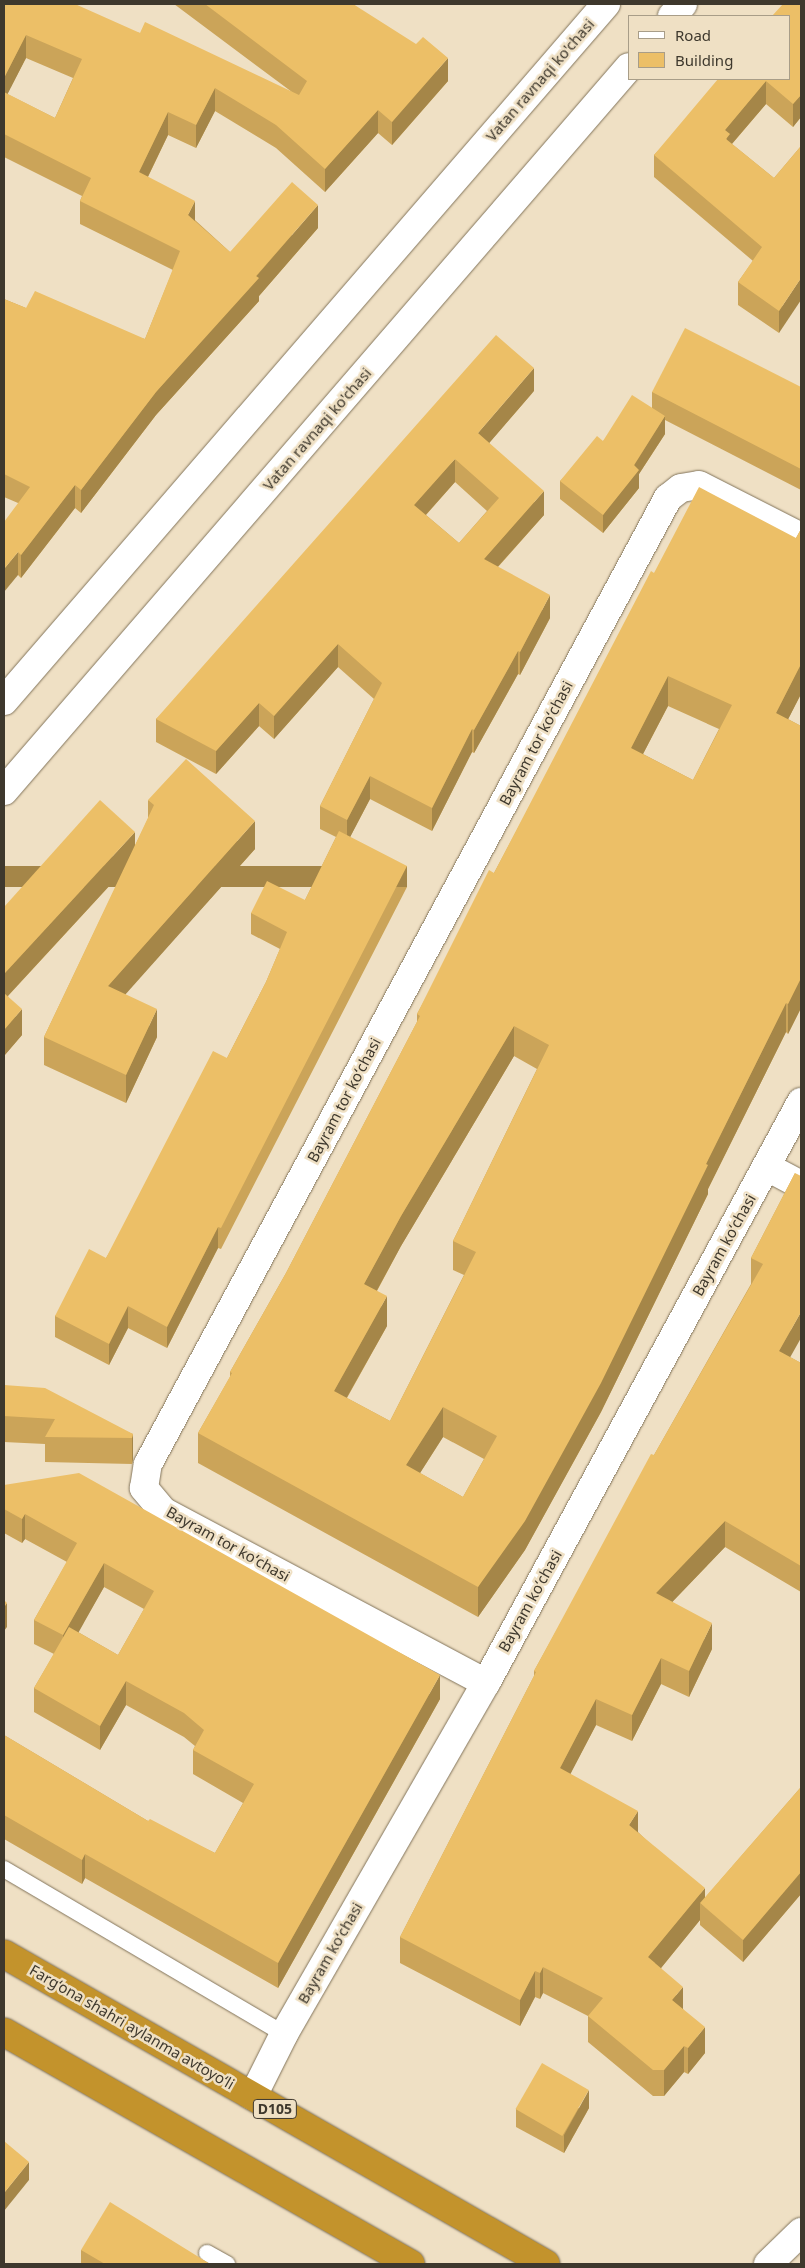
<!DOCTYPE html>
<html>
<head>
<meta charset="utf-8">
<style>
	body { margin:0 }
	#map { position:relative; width:805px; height:2268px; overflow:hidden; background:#efe0c4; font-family:"Noto Sans",sans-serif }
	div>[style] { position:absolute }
	.roads { filter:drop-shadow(0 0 1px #82745b) drop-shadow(0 0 1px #82745b) }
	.lane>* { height:16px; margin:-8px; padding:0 8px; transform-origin:8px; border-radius:8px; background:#fff }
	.street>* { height:28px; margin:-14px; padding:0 14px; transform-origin:14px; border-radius:14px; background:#fff }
	.secondary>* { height:28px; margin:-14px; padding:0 14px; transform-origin:14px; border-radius:14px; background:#fff }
	.highway>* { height:28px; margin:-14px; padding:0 14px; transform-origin:14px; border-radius:14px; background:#c3932c }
	.wall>* { inset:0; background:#cba459 }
	.shaded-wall>* { inset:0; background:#a58648; transform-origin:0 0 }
	.building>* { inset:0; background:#ecbf67; transform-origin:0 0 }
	span { translate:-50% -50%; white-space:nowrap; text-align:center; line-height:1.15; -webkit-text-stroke:5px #efe0c4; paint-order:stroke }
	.shield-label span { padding:1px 4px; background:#efe0c4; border:1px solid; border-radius:4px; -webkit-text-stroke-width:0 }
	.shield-label { font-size:14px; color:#3e382d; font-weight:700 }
	.street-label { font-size:15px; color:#3e382d }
	.frame { position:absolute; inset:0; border:5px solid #3e382d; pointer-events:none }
	.legend { position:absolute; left:628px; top:15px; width:162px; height:65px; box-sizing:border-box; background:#efe0c4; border:1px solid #a89d88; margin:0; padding:6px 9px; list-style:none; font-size:15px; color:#3e382d }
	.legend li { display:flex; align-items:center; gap:10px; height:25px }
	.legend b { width:25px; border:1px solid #a89d88 }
</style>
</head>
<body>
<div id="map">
	<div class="roads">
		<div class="lane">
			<i style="left:4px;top:1869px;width:325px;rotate:30.5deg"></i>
			<i style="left:207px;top:2253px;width:23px;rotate:29deg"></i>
		</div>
		<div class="street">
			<i style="left:767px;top:1167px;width:38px;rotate:28deg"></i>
			<i style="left:486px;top:1683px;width:366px;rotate:-152deg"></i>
			<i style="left:163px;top:1511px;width:30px;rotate:-130deg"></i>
			<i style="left:144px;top:1488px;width:24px;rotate:-81deg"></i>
			<i style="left:148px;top:1464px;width:1097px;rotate:-61.71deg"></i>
			<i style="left:668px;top:498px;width:16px;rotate:-38deg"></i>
			<i style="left:681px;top:488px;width:18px;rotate:-9deg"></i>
			<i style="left:699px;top:485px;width:114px;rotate:27deg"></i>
			<i style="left:253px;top:2096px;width:69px;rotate:-63.4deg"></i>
			<i style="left:284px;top:2034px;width:405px;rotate:-60.1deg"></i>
			<i style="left:486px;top:1683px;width:661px;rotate:-61.53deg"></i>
		</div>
		<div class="secondary">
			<i style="left:672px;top:16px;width:16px;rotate:-47deg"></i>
			<i style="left:4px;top:701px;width:921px;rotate:-49.18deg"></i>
			<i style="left:4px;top:791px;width:956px;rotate:-49.2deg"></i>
			<i style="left:768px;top:2264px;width:46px;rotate:-44.1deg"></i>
		</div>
		<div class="highway">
			<i style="left:4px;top:1954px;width:624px;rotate:29.77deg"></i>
			<i style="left:4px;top:2032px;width:468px;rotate:29.7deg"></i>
		</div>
	</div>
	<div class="wall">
		<i style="clip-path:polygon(evenodd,4px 4px,140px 33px,292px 92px,174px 4px,353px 4px,448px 81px,392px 145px,378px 133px,325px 192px,276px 148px,215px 111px,196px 148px,168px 135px,148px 177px,230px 252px,318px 228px,259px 296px,259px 301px,156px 415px,81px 513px,75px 508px,21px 578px,18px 575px,18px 503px,4px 497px,4px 299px,26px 308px,145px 339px,173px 270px,80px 224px,80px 201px,82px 196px,4px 157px,4px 4px,26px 58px,73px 78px,55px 118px,7px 94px,26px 58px)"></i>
		<i style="clip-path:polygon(801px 4px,801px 117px,793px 127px,766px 104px,732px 144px,774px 178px,801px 146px,779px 333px,738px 305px,738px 282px,753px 261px,654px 177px,654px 155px)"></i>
		<i style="clip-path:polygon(801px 387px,801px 490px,665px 420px,665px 434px,639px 474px,639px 488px,603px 533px,560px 499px,560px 481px,603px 441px,652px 408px,652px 392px)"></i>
		<i style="clip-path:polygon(evenodd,534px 391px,489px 443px,544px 515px,498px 567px,550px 618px,520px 675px,518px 674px,474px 753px,472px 752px,432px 831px,370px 799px,350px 837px,407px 887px,221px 1249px,218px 1248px,167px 1348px,128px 1328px,109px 1365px,55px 1337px,55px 1316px,106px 1258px,227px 1058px,266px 982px,280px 949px,251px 934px,251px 913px,305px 900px,336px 837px,320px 829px,320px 806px,374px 699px,338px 667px,274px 739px,259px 726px,216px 774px,156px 742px,156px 719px,534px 391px,455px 482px,487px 511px,459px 543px,426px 515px,455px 482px)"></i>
		<i style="clip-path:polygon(evenodd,801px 529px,801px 694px,788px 719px,801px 726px,801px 1008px,788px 1034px,786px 1032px,708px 1189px,708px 1194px,601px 1412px,525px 1550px,478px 1617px,198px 1463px,198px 1433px,230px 1377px,230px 1372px,286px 1273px,417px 1022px,417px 1014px,494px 873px,654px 573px,796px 538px,801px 529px,668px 706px,719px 729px,693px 780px,643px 754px,668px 706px,801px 529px,514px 1056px,537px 1069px,453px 1241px,453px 1270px,464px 1275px,390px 1421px,347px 1398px,387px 1326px,377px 1291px,401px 1246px,514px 1056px,801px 529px,443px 1437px,484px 1459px,463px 1497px,420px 1473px,443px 1437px)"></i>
		<i style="clip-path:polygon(148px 800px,255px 849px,125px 994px,157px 1037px,126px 1103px,44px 1065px,44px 1037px,124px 870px,8px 996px,22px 1035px,4px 1056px,4px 907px,135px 846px,148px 819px)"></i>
		<i style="clip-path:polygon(795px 1173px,790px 1357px,801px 1363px,801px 1592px,725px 1547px,672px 1602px,712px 1649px,689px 1697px,661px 1684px,632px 1741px,596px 1725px,570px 1774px,638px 1832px,705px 1898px,801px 1787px,801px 1894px,743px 1962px,700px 1925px,700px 1920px,661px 1968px,683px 2009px,705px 2053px,688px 2074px,684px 2072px,664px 2096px,653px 2096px,588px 2042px,588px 2016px,543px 1993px,540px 1999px,535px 1997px,520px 2026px,400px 1963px,400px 1937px,534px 1676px,534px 1671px,654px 1455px,751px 1284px,751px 1258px)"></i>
		<i style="clip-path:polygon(4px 1385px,133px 1434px,133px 1459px,132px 1464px,45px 1462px,45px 1444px,4px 1442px)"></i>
		<i style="clip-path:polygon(evenodd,4px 1485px,440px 1699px,278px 1988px,85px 1878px,82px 1884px,4px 1839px,4px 1735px,148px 1821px,215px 1853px,243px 1803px,193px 1774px,193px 1750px,195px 1746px,184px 1737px,126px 1705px,100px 1750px,34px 1712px,34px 1688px,54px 1654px,34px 1644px,34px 1620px,67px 1562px,25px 1539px,22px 1543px,4px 1533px,4px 1485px,104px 1587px,144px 1609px,118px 1655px,78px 1632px,104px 1587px)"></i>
		<i style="clip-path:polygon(589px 2108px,564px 2153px,516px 2127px,516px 2109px)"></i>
		<i style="clip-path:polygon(81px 2250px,210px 2264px,81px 2264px)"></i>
	</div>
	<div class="shaded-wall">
		<i style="clip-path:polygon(26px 35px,26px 58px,4px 101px,4px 78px)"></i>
		<i style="clip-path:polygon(448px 58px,448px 81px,392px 145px,392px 122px)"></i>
		<i style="clip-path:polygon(766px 81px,766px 104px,730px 146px,730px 157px,725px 130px)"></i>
		<i style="clip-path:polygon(215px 88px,215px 111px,196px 148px,196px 125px)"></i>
		<i style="clip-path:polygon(801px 95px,801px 117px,793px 127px,793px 104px)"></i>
		<i style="clip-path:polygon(378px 110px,378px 133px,325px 192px,325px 169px)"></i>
		<i style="clip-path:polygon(168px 112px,168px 135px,139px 195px,139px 172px)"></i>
		<i style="clip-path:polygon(195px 201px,195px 224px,188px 215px)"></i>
		<i style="clip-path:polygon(318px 205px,318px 228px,259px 296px,259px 301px,156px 415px,81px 513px,81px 490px,156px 392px)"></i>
		<i style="clip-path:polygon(801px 278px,801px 300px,779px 333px,779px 311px)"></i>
		<i style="clip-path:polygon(534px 368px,534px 391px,478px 456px,478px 433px)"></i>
		<i style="clip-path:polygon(665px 416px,665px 434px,639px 474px,639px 488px,603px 533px,603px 515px)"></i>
		<i style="clip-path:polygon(455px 459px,455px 482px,414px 528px,414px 505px)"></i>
		<i style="clip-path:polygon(75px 485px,75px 508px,21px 578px,21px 555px)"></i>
		<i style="clip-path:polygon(544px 491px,544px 515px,484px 582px,484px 559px)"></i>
		<i style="clip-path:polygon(18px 552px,18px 575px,4px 592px,4px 569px)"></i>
		<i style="clip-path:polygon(550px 595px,550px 618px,520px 675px,520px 652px)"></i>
		<i style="clip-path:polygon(338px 644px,338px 667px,274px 739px,274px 716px)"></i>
		<i style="clip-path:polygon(518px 651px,518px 674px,474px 753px,474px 730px)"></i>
		<i style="clip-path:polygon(801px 664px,801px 694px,776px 743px,776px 713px)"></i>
		<i style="clip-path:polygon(668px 676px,668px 706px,631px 777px,631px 748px)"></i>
		<i style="clip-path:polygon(259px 703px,259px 726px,216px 774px,216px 751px)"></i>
		<i style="clip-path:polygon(472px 729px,472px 752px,432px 831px,432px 808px)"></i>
		<i style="clip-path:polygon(370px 776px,370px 799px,347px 843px,347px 820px)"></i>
		<i style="clip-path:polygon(255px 821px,255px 849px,108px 1014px,108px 986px)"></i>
		<i style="clip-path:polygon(135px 832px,135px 858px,4px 1000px,4px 974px)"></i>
		<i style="left:407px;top:866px;width:21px;height:407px;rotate:90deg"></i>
		<i style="clip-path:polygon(801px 978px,801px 1008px,788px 1034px,788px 1004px)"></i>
		<i style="clip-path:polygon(786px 1003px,786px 1032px,708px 1189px,708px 1194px,601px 1412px,525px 1550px,478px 1617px,478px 1587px,706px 1164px)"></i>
		<i style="clip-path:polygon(22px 1009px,22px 1035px,4px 1056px,4px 1030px)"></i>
		<i style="clip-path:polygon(157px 1009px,157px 1037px,126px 1103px,126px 1075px)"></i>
		<i style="clip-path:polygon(514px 1026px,514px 1056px,401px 1246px,364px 1314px,364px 1284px,401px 1216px)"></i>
		<i style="clip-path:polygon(218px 1227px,218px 1248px,167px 1348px,167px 1327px)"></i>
		<i style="clip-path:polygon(387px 1296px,387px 1326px,334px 1420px,334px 1391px)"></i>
		<i style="clip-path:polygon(128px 1306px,128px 1328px,109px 1365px,109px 1344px)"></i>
		<i style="clip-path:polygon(801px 1312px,801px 1338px,779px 1377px,779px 1351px)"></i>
		<i style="clip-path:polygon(443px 1407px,443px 1437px,406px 1495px,406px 1465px)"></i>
		<i style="clip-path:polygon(133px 1434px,133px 1459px,132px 1464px,132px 1438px)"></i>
		<i style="clip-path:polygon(25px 1514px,25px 1539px,22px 1543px,22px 1519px)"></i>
		<i style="clip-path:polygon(725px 1521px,725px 1547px,656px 1619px,656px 1593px)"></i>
		<i style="clip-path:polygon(104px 1563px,104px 1587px,63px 1660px,63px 1635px)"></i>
		<i style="clip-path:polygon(7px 1603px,7px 1627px,4px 1631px,4px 1607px)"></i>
		<i style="clip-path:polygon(712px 1623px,712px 1649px,689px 1697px,689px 1671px)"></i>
		<i style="clip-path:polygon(661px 1658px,661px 1684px,632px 1741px,632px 1715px)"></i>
		<i style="clip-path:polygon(440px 1675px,440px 1699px,278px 1988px,278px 1963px)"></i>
		<i style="clip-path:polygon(126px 1681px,126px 1705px,100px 1750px,100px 1726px)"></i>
		<i style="clip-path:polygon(596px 1699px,596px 1725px,560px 1794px,560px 1768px)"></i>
		<i style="clip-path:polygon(638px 1811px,638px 1837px,629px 1825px)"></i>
		<i style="clip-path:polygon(85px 1854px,85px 1878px,82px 1884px,82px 1860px)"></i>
		<i style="clip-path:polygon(801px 1872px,801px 1894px,743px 1962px,743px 1940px)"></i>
		<i style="clip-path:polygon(705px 1888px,705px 1907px,700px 1903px,700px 1920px,648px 1984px,648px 1957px)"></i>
		<i style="clip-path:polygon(543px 1967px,543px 1993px,540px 1999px,540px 1973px)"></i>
		<i style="clip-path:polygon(535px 1971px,535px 1997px,520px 2026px,520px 2000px)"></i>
		<i style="clip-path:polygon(683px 1987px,683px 2013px,672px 2000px)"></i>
		<i style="clip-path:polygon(705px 2027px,705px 2053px,688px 2074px,688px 2048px)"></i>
		<i style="clip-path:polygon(684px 2046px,684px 2072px,664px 2096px,664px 2070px)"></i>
		<i style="clip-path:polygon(589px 2090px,589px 2108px,564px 2153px,564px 2135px)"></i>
		<i style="clip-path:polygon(29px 2162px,29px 2180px,4px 2211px,4px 2193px)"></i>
	</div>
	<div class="building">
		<i style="clip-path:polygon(4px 4px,75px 4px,140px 33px,145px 22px,299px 95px,307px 81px,205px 4px,353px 4px,416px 44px,423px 37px,448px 58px,392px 122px,378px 110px,325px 169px,276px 125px,215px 88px,196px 125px,168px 112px,139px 172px,195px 201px,188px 215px,230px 252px,292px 182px,318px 205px,256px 276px,259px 278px,156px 392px,81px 490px,75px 485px,21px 555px,18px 552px,4px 569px,4px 522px,30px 487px,4px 474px,4px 299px,26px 308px,35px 291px,145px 339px,180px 251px,80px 201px,91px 178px,4px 134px,4px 92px,55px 118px,82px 59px,26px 35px,4px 78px)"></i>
		<i style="clip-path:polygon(783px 4px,801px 4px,801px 95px,793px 104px,766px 81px,725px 130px,730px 134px,726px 139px,774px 178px,801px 146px,801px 278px,779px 311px,738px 282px,762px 247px,654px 155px,718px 79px,789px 79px,789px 16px,772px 16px)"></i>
		<i style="clip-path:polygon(685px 328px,801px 387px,801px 469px,652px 392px)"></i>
		<i style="clip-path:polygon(evenodd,496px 335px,534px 368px,478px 433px,544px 491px,484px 559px,550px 595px,520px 652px,518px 651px,474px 730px,472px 729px,432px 808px,370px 776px,347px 820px,320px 806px,382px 683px,338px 644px,274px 716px,259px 703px,216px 751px,156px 719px,496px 335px,455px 459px,499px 498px,459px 543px,414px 505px,455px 459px)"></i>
		<i style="clip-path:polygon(632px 395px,665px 416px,634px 465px,639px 470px,603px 515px,560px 481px,597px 436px,603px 441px)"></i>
		<i style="clip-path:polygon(evenodd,699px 487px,796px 538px,801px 529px,801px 664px,776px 713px,801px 726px,801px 978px,788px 1004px,786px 1003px,706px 1164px,708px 1165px,601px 1383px,525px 1521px,478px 1587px,198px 1433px,232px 1373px,230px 1372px,286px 1273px,420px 1016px,417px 1014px,489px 870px,494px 873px,651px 571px,654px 573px,699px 487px,668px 676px,732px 705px,693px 780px,631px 748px,668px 676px,699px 487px,514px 1026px,549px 1045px,453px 1241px,476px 1252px,390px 1421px,334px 1391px,387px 1296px,364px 1284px,401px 1216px,514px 1026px,699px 487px,443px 1407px,497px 1436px,463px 1497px,406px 1465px,443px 1407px)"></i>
		<i style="clip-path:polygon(186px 759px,255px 821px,108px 986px,157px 1009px,126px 1075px,44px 1037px,154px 805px,148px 800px)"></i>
		<i style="clip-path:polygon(100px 800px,135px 832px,4px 974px,4px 907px)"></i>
		<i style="clip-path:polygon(339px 831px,407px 866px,221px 1228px,218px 1227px,167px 1327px,128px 1306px,109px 1344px,55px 1316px,89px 1249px,106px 1258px,213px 1051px,227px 1058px,266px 982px,287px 932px,251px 913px,267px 881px,305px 900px)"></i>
		<i style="clip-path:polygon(4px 993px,22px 1009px,4px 1030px)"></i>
		<i style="clip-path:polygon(795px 1173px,801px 1176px,801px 1312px,779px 1351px,801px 1363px,801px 1566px,725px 1521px,656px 1593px,712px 1623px,689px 1671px,661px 1658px,632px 1715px,596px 1699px,560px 1768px,638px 1811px,629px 1825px,705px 1888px,648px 1957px,683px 1987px,672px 2000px,705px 2027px,688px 2048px,684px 2046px,664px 2070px,653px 2070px,588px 2016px,603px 1998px,543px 1967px,540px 1973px,535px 1971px,520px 2000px,400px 1937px,536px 1672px,534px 1671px,651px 1454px,654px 1455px,763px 1264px,751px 1258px)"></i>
		<i style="clip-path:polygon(4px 1385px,45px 1388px,133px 1434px,132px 1438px,45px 1437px,55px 1419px,4px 1416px)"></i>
		<i style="clip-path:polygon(79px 1473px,440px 1675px,278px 1963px,85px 1854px,82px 1860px,4px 1815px,4px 1735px,148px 1821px,150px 1819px,215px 1853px,254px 1784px,193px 1750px,204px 1730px,184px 1713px,126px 1681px,100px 1726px,34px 1688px,69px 1627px,118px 1655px,154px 1591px,104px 1563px,63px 1635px,34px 1620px,77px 1543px,25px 1514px,22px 1519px,4px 1509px,4px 1485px)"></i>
		<i style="clip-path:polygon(4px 1600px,7px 1603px,4px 1607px)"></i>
		<i style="clip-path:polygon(801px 1787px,801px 1872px,743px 1940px,700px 1903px)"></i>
		<i style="left:542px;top:2063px;width:54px;height:53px;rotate:30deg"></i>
		<i style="clip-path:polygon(4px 2141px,29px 2162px,4px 2193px)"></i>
		<i style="clip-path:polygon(110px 2202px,210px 2264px,105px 2264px,81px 2250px)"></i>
	</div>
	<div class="shield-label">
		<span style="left:275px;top:2109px">D105</span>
	</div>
	<div class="street-label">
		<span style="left:540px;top:80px;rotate:-49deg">Vatan ravnaqi ko'chasi</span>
		<span style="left:317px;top:429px;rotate:-49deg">Vatan ravnaqi ko'chasi</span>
		<span style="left:536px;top:743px;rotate:-62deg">Bayram tor koʻchasi</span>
		<span style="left:344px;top:1100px;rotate:-62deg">Bayram tor koʻchasi</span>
		<span style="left:724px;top:1245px;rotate:-61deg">Bayram koʻchasi</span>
		<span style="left:228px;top:1544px;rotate:29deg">Bayram tor koʻchasi</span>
		<span style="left:530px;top:1601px;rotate:-61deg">Bayram koʻchasi</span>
		<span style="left:330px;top:1953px;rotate:-60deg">Bayram koʻchasi</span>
		<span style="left:132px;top:2027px;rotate:30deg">Farg‘ona shahri aylanma avtoyo‘li</span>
	</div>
	<div class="frame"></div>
	<ul class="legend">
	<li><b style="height:6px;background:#fff"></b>Road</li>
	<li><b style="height:14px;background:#ecbf67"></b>Building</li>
	</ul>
</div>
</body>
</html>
